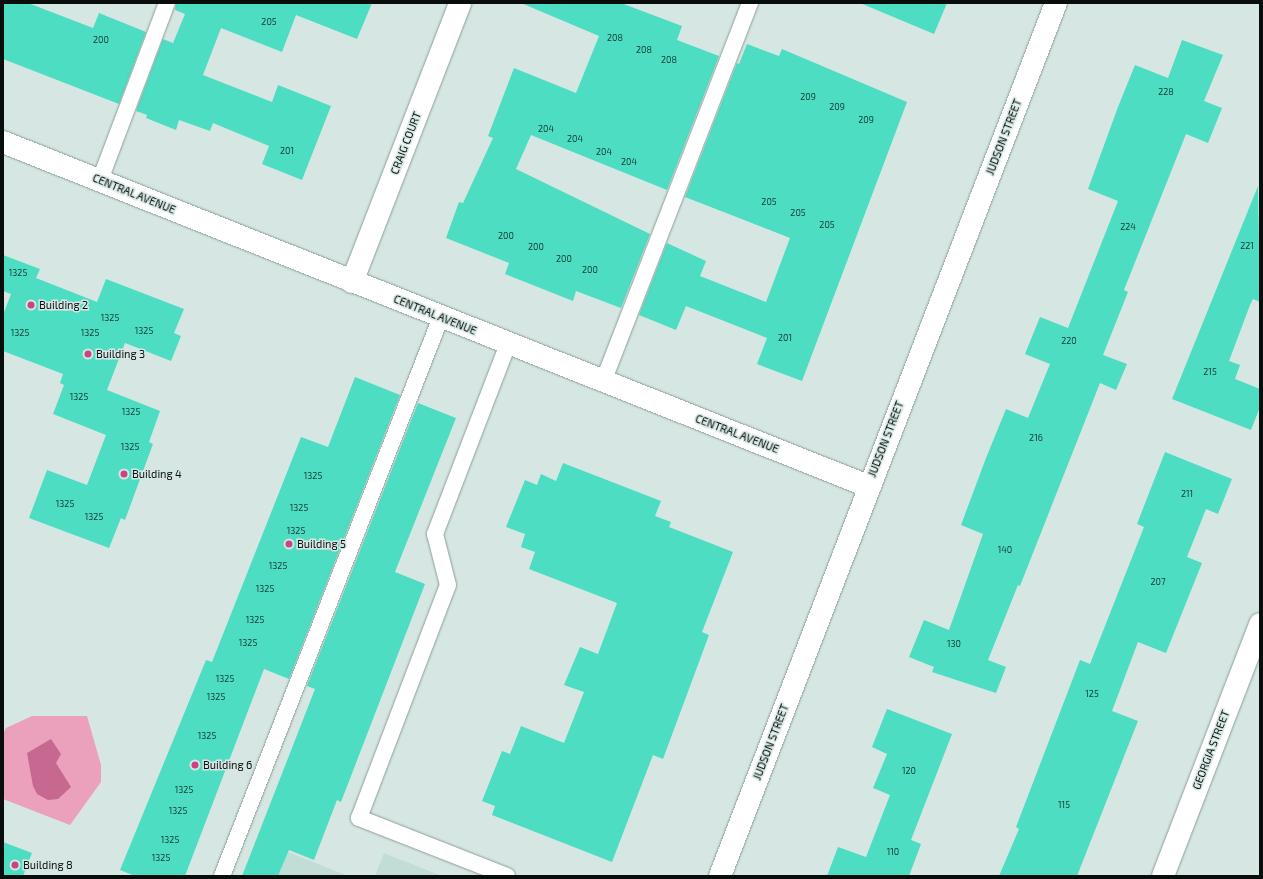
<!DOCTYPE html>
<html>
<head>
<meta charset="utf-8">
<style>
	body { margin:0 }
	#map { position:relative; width:1263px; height:879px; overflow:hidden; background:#d6e7e3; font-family:"Exo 2",sans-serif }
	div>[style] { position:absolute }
	.built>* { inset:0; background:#c2dcd6 }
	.green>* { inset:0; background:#eba0bc }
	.water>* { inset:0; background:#c6688f }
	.building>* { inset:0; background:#4cddc3 }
	.roads { filter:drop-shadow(0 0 1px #8d9d99) drop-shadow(0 0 1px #8d9d99) }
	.lane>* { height:16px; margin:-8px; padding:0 8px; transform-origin:8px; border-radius:8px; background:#fff }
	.street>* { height:22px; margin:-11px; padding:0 11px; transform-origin:11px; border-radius:11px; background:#fff }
	.secondary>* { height:22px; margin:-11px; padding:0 11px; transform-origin:11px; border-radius:11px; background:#fff }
	.dots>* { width:11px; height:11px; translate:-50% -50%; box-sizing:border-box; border:2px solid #d6e7e3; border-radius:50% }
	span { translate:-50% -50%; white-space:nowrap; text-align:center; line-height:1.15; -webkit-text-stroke:3px #d6e7e3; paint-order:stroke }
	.number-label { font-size:9px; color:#1a423a }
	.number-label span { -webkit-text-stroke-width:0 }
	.street-label { font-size:11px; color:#090e0d }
	.poi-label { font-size:11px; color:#090e0d }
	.left { translate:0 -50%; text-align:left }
	.frame { position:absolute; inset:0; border:4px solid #090e0d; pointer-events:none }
</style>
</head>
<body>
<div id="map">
	<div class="built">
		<i style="clip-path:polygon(288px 852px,348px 876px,278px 876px)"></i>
		<i style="clip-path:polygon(384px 853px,442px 876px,375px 876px)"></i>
	</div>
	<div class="green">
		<i style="clip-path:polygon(32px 716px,87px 716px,101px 765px,101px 782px,70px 825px,3px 799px,3px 734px,6px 728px)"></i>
	</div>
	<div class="water">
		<i style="clip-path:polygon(51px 739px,61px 754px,56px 763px,71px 787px,58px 799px,48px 800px,37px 794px,33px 786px,27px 753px)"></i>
	</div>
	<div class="building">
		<i style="clip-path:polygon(3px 3px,28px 3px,93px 28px,99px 13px,146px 32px,119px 104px,3px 59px)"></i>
		<i style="clip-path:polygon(176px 3px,372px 3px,357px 39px,296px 15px,282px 52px,221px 28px,203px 75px,272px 102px,278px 85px,331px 106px,302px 180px,262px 164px,269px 146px,213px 123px,210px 131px,179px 120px,176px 130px,146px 118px,147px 115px,136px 111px,163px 39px,173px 43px,185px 14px,175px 10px)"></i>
		<i style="clip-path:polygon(521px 3px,621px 3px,682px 26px,677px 40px,719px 56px,667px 190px,531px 135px,516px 169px,650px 234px,621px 308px,576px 291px,573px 301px,505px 274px,509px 263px,446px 238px,459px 202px,463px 203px,493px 138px,488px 136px,514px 68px,576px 93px,599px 36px)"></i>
		<i style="clip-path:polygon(860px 3px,947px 3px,934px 34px)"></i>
		<i style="clip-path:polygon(1182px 40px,1223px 55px,1204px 101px,1222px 108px,1208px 143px,1186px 134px,1124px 290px,1128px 292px,1103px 355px,1127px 364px,1116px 390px,1100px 383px,1020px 586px,1018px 585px,988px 660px,1006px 667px,996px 693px,932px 672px,934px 667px,909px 657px,924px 620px,949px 630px,983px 534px,961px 525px,986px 458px,1006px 409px,1028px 418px,1050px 364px,1025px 354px,1040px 317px,1068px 328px,1118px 201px,1088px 189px,1118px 107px,1135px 65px,1168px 78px)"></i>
		<i style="clip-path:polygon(747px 44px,779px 56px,782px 49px,907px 102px,802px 381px,757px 364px,767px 338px,686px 306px,676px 330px,639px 315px,667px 243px,706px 261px,700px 276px,766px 302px,790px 238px,685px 197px,737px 63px,739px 64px)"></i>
		<i style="clip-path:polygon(1258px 186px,1260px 302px,1253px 299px,1250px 305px,1229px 361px,1240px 365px,1235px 379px,1260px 389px,1260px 407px,1251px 430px,1172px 399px)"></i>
		<i style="clip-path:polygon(3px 255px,40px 269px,36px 278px,97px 302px,106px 279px,184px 309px,174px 333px,181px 336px,171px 361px,125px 343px,107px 390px,160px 411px,149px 442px,153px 444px,125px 520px,121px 518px,109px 548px,29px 518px,47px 470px,87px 485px,106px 435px,53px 414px,64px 385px,60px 383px,63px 374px,3px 351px,3px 315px,11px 294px,3px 291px)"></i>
		<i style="clip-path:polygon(355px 377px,400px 395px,289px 679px,264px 669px,185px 876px,135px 876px,120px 870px,206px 660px,212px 662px,301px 437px,328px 447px)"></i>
		<i style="clip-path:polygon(418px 403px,456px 418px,395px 572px,425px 584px,341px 802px,337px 800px,314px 860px,289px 850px,278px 876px,242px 876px,315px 689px,307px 686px)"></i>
		<i style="clip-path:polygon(1165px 452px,1232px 479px,1218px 514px,1206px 509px,1187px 557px,1202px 563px,1166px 653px,1138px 642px,1112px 711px,1138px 721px,1077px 876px,999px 876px,1019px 829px,1016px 827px,1080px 660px,1090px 664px,1144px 527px,1137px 524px)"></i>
		<i style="clip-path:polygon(563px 463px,661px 501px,655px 516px,671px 522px,669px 527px,733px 552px,702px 632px,709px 635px,663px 759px,653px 755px,612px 862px,492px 815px,495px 806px,482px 801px,502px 751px,510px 754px,521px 726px,564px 743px,584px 692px,564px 685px,580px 647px,598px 654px,617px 603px,529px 569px,535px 552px,521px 547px,525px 534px,506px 527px,525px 480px,537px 485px,541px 474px,556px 481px)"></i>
		<i style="clip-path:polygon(887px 709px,952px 734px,911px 840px,921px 844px,909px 876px,827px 876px,838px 847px,866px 857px,890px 795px,873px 788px,887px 754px,872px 747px)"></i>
		<i style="clip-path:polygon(3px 842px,32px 853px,23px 876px,3px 876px)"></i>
	</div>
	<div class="roads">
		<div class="lane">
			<i style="left:100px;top:180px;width:189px;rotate:-69.3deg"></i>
			<i style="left:603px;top:382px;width:407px;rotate:-68.8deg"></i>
			<i style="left:222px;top:876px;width:600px;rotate:-68.61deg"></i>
			<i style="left:507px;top:876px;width:159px;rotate:-158.6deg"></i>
			<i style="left:359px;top:818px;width:249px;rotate:-69.1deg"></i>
			<i style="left:448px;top:585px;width:53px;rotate:-104.3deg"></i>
			<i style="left:435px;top:534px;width:204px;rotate:-69deg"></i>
		</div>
		<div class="street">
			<i style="left:3px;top:142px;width:931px;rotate:21.69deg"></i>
			<i style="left:352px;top:282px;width:299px;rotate:-68.8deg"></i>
			<i style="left:1163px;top:876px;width:270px;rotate:-68.9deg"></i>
		</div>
		<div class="secondary">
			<i style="left:720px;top:876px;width:935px;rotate:-68.95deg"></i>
		</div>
	</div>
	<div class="dots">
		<i style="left:31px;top:305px;background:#ca4382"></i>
		<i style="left:88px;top:354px;background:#ca4382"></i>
		<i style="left:124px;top:474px;background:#ca4382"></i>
		<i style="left:289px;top:544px;background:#ca4382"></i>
		<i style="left:195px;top:765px;background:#ca4382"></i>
		<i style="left:15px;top:865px;background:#ca4382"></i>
	</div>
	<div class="number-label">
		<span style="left:269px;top:22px">205</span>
		<span style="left:615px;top:38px">208</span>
		<span style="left:101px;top:40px">200</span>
		<span style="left:644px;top:50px">208</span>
		<span style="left:669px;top:60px">208</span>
		<span style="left:1166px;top:92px">228</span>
		<span style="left:808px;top:97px">209</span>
		<span style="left:837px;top:107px">209</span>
		<span style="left:866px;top:120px">209</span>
		<span style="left:546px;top:129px">204</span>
		<span style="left:575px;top:139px">204</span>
		<span style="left:287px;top:151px">201</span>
		<span style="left:604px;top:152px">204</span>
		<span style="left:629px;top:162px">204</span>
		<span style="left:769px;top:202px">205</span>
		<span style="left:798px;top:213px">205</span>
		<span style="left:827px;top:225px">205</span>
		<span style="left:1128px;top:227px">224</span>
		<span style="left:506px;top:236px">200</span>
		<span style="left:1247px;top:246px">221</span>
		<span style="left:536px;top:247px">200</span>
		<span style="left:564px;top:259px">200</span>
		<span style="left:590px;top:270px">200</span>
		<span style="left:18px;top:273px">1325</span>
		<span style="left:110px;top:318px">1325</span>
		<span style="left:144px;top:331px">1325</span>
		<span style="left:20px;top:333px">1325</span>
		<span style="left:90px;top:333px">1325</span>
		<span style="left:785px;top:338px">201</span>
		<span style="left:1069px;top:341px">220</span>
		<span style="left:1210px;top:372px">215</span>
		<span style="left:79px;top:397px">1325</span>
		<span style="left:131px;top:412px">1325</span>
		<span style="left:1036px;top:438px">216</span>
		<span style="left:130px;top:447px">1325</span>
		<span style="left:313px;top:476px">1325</span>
		<span style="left:1187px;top:494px">211</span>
		<span style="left:65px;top:504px">1325</span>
		<span style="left:299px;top:508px">1325</span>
		<span style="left:94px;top:517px">1325</span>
		<span style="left:296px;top:531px">1325</span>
		<span style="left:1005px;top:550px">140</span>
		<span style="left:278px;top:566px">1325</span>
		<span style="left:1158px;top:582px">207</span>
		<span style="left:265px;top:589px">1325</span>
		<span style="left:255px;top:620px">1325</span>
		<span style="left:248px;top:643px">1325</span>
		<span style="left:954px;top:644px">130</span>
		<span style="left:225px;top:679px">1325</span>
		<span style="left:1092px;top:694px">125</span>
		<span style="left:216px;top:697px">1325</span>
		<span style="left:207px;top:736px">1325</span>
		<span style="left:909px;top:771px">120</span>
		<span style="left:184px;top:790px">1325</span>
		<span style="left:1064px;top:805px">115</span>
		<span style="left:178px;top:811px">1325</span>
		<span style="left:170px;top:840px">1325</span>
		<span style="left:893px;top:852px">110</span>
		<span style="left:161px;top:858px">1325</span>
	</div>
	<div class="street-label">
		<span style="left:1004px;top:137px;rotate:-69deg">JUDSON STREET</span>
		<span style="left:406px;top:143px;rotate:-69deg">CRAIG COURT</span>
		<span style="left:134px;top:194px;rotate:22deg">CENTRAL AVENUE</span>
		<span style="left:435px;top:315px;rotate:22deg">CENTRAL AVENUE</span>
		<span style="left:737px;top:434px;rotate:21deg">CENTRAL AVENUE</span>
		<span style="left:886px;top:439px;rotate:-69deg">JUDSON STREET</span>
		<span style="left:771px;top:742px;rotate:-69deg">JUDSON STREET</span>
		<span style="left:1211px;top:750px;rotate:-69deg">GEORGIA STREET</span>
	</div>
	<div class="poi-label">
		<span class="left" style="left:39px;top:305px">Building 2</span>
		<span class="left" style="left:96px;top:354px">Building 3</span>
		<span class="left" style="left:132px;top:474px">Building 4</span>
		<span class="left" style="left:297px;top:544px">Building 5</span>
		<span class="left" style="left:203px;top:765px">Building 6</span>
		<span class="left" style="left:23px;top:865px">Building 8</span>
	</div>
	<div class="frame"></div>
</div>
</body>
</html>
